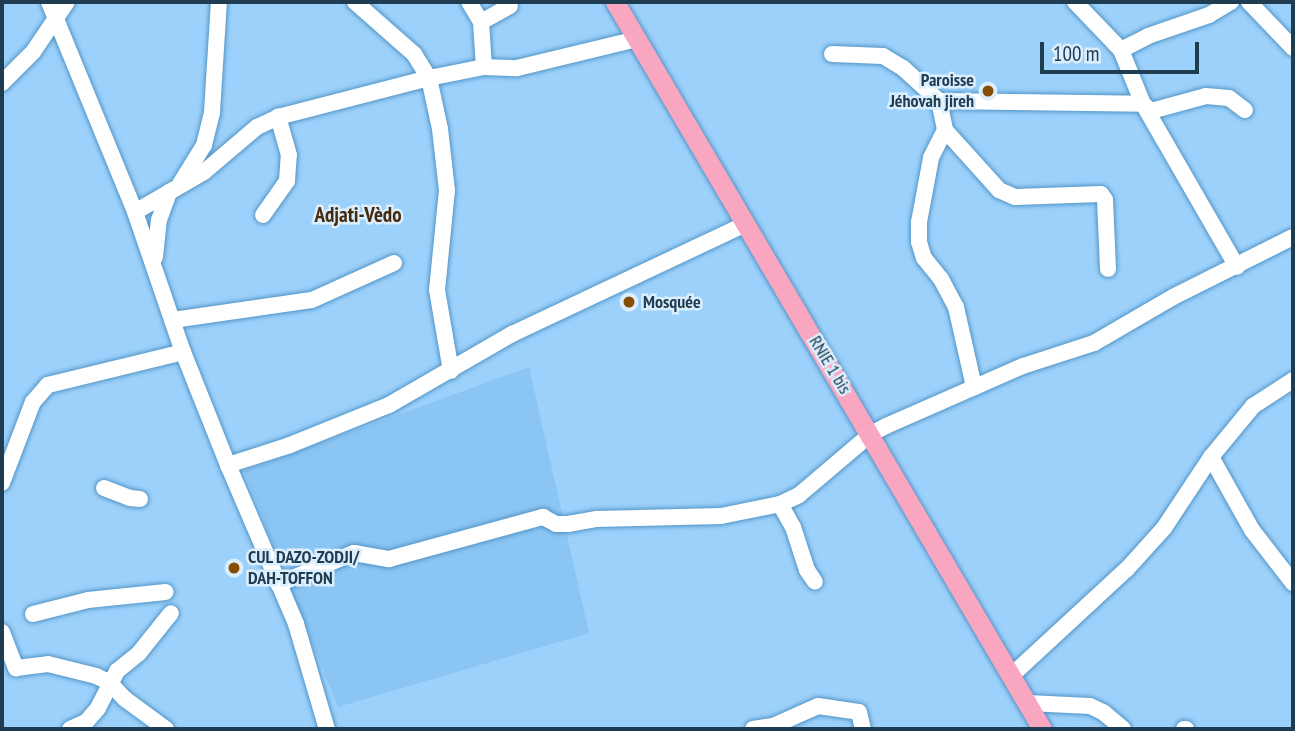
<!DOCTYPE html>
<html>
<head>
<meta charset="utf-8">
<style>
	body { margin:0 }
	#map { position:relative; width:1295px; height:731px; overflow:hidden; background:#9cd1fb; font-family:"PT Sans Narrow",sans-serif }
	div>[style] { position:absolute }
	.built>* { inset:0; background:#8bc5f3 }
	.roads { filter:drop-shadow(0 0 2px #5295c7) drop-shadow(0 0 2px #5295c7) }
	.minor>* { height:16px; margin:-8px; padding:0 8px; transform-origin:8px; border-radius:8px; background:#fff }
	.major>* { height:19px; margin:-9.5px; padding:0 9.5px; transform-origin:9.5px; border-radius:9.5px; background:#f9a6c1 }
	.dots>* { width:19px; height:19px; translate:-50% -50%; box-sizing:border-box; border:4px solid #daeefe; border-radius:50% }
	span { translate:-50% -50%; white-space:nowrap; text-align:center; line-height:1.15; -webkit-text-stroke:5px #daeefe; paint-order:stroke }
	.poi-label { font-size:18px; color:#1f3c51; font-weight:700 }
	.right { translate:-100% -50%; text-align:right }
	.left { translate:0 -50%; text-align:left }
	.street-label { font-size:18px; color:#1f3c51 }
	.quarter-label { font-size:21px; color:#472a0d; font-weight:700 }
	.frame { position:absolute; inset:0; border:4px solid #1f3c51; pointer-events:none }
	.scale { position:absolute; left:1040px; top:42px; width:159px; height:32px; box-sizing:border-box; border:4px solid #1f3c51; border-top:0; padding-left:9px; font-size:21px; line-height:24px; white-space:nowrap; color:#1f3c51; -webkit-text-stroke:5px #daeefe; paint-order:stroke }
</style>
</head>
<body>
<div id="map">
	<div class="built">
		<i style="clip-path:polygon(529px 367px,589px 633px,338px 707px,244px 471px)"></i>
	</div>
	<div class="roads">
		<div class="minor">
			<i style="left:49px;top:2px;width:227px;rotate:67.7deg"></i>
			<i style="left:135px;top:212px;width:148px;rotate:71.1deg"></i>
			<i style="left:183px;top:352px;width:122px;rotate:68.3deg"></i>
			<i style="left:228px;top:465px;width:173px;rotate:66.8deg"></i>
			<i style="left:296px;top:624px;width:109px;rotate:73.6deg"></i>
			<i style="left:355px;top:2px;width:79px;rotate:41.4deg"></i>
			<i style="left:414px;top:54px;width:28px;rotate:58deg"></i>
			<i style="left:429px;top:78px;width:52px;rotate:77.8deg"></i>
			<i style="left:440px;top:129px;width:61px;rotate:83.5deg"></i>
			<i style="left:447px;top:190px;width:100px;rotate:95.7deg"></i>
			<i style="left:437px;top:290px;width:82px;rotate:80.2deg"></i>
			<i style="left:469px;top:2px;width:23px;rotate:59deg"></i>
			<i style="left:481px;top:22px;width:45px;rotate:86.2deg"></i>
			<i style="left:1075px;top:2px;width:66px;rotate:46.2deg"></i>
			<i style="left:1121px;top:50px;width:58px;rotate:67.8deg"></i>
			<i style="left:1143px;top:104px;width:188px;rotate:60deg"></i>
			<i style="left:1249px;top:2px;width:64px;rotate:46.3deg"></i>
			<i style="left:481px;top:22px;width:33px;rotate:-29deg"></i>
			<i style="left:1121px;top:50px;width:30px;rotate:-27deg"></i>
			<i style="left:1148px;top:36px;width:65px;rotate:-19deg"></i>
			<i style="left:1209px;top:15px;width:26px;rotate:-31deg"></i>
			<i style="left:832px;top:54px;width:51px;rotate:2.2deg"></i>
			<i style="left:883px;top:56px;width:23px;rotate:31deg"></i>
			<i style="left:903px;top:68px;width:49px;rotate:42.5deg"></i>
			<i style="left:939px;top:101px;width:30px;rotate:78deg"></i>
			<i style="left:945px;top:130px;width:31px;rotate:117deg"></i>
			<i style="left:931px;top:158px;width:65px;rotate:100.6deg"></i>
			<i style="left:919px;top:222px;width:20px;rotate:90deg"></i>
			<i style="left:919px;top:242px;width:17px;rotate:73deg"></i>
			<i style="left:924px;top:258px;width:27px;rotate:51deg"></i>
			<i style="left:941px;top:279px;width:32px;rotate:62deg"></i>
			<i style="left:956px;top:307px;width:82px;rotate:77.3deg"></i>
			<i style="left:2px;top:83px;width:44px;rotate:-45deg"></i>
			<i style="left:33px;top:52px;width:60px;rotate:-55.8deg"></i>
			<i style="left:939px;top:101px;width:204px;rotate:0.8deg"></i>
			<i style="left:1143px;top:104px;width:11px;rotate:41deg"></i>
			<i style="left:1151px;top:111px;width:57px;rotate:-15.3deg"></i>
			<i style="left:1206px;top:96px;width:23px;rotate:5deg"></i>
			<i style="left:1229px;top:98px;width:20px;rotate:37deg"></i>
			<i style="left:945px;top:130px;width:81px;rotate:48deg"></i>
			<i style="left:999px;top:190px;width:17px;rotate:24deg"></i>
			<i style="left:1015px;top:197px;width:86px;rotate:-2deg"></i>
			<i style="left:1101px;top:194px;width:7px;rotate:56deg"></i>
			<i style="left:1105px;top:200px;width:69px;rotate:87.5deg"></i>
			<i style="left:180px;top:184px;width:46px;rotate:-58.4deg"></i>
			<i style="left:204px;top:145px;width:34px;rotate:-76deg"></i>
			<i style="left:212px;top:112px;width:110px;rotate:-86.4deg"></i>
			<i style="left:135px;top:212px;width:80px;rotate:-30.1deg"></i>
			<i style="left:204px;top:172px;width:70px;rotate:-40.3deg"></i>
			<i style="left:257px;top:127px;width:23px;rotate:-25deg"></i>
			<i style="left:278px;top:117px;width:156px;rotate:-14.5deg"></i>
			<i style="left:429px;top:78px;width:56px;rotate:-11.3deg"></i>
			<i style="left:484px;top:67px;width:33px;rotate:2deg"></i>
			<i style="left:517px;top:68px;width:123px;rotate:-13.6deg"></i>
			<i style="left:263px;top:215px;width:42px;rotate:-54.8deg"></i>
			<i style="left:287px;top:181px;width:26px;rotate:-86deg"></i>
			<i style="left:289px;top:155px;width:40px;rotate:-106deg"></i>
			<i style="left:155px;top:257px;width:37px;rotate:-84deg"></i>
			<i style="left:159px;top:220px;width:30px;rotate:-70deg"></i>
			<i style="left:173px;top:320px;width:140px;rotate:-8.2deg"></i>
			<i style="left:312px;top:300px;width:90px;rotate:-24.3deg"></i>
			<i style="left:1211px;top:457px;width:84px;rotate:60.7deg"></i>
			<i style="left:1252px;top:530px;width:67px;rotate:52.3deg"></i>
			<i style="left:228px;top:465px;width:65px;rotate:-17.9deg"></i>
			<i style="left:290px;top:445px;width:107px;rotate:-22deg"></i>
			<i style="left:389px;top:405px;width:142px;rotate:-30deg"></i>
			<i style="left:512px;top:334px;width:259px;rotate:-25.2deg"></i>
			<i style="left:2px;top:483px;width:87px;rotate:-69.1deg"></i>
			<i style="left:33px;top:402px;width:23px;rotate:-49deg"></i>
			<i style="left:48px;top:385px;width:139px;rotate:-13.7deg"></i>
			<i style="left:104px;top:488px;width:28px;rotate:21deg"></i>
			<i style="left:130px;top:498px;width:10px;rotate:6deg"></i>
			<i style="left:780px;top:504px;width:26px;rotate:61deg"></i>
			<i style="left:793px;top:527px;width:45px;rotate:72deg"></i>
			<i style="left:807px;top:570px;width:14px;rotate:56deg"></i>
			<i style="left:278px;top:584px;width:82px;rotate:-22.2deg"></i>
			<i style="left:354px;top:553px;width:36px;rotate:10deg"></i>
			<i style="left:389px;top:559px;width:160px;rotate:-15.3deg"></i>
			<i style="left:543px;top:517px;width:15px;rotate:28deg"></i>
			<i style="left:556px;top:524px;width:12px"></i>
			<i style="left:568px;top:524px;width:28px;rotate:-10deg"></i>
			<i style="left:596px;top:519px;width:125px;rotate:-1.4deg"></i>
			<i style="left:721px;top:516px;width:60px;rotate:-11.5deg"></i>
			<i style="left:780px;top:504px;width:21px;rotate:-25deg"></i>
			<i style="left:799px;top:495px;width:94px;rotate:-40.3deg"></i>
			<i style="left:871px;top:434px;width:17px;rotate:-28deg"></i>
			<i style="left:886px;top:426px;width:150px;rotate:-23.7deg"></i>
			<i style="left:1023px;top:366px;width:75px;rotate:-17.9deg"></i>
			<i style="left:1094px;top:343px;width:91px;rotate:-30.2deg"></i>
			<i style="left:1173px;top:297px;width:134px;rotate:-26.6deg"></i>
			<i style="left:33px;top:614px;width:57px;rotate:-14.3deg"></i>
			<i style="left:88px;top:600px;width:78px;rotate:-5.9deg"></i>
			<i style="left:2px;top:632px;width:39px;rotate:69deg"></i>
			<i style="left:16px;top:668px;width:32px;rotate:-7deg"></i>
			<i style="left:48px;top:664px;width:49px;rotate:14deg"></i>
			<i style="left:96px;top:676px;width:14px;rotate:25deg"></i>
			<i style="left:109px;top:682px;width:23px;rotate:47deg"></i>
			<i style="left:125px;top:699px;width:51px;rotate:36.2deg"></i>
			<i style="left:1012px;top:675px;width:156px;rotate:-42.7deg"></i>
			<i style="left:1127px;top:569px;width:55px;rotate:-47.9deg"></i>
			<i style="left:1164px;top:528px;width:85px;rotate:-56.5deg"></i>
			<i style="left:1211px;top:457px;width:66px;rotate:-50.5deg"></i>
			<i style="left:1253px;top:406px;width:48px;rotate:-33deg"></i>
			<i style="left:1028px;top:703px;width:62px;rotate:2.8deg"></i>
			<i style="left:1090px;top:706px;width:14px;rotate:25deg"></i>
			<i style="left:1103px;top:712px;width:26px;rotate:40deg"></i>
			<i style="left:70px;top:729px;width:17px;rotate:-24deg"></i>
			<i style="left:86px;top:722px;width:18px;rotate:-49deg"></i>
			<i style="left:98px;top:708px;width:42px;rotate:-62.8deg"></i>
			<i style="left:117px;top:671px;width:28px;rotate:-39deg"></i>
			<i style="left:139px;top:653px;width:51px;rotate:-51.3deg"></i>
			<i style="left:753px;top:729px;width:20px;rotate:-9deg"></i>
			<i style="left:773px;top:726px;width:49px;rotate:-24deg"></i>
			<i style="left:818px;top:706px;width:41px;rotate:8.3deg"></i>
			<i style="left:859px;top:712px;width:17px;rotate:77deg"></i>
			<i style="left:1184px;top:729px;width:2px"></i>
		</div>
		<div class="major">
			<i style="left:615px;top:2px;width:843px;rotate:59.57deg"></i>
		</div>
	</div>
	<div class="dots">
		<i style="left:988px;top:91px;background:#874d04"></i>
		<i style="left:629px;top:302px;background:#874d04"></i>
		<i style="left:234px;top:568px;background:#874d04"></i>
	</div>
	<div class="poi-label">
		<span class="right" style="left:974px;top:91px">Paroisse<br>Jéhovah jireh</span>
		<span class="left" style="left:643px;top:302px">Mosquée</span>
		<span class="left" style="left:248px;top:568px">CUL DAZO-ZODJI/<br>DAH-TOFFON</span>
	</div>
	<div class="street-label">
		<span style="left:830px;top:365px;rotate:59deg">RNIE 1 bis</span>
	</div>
	<div class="quarter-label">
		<span style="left:358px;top:215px">Adjati-Vèdo</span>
	</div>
	<div class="frame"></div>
	<div class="scale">100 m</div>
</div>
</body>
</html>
